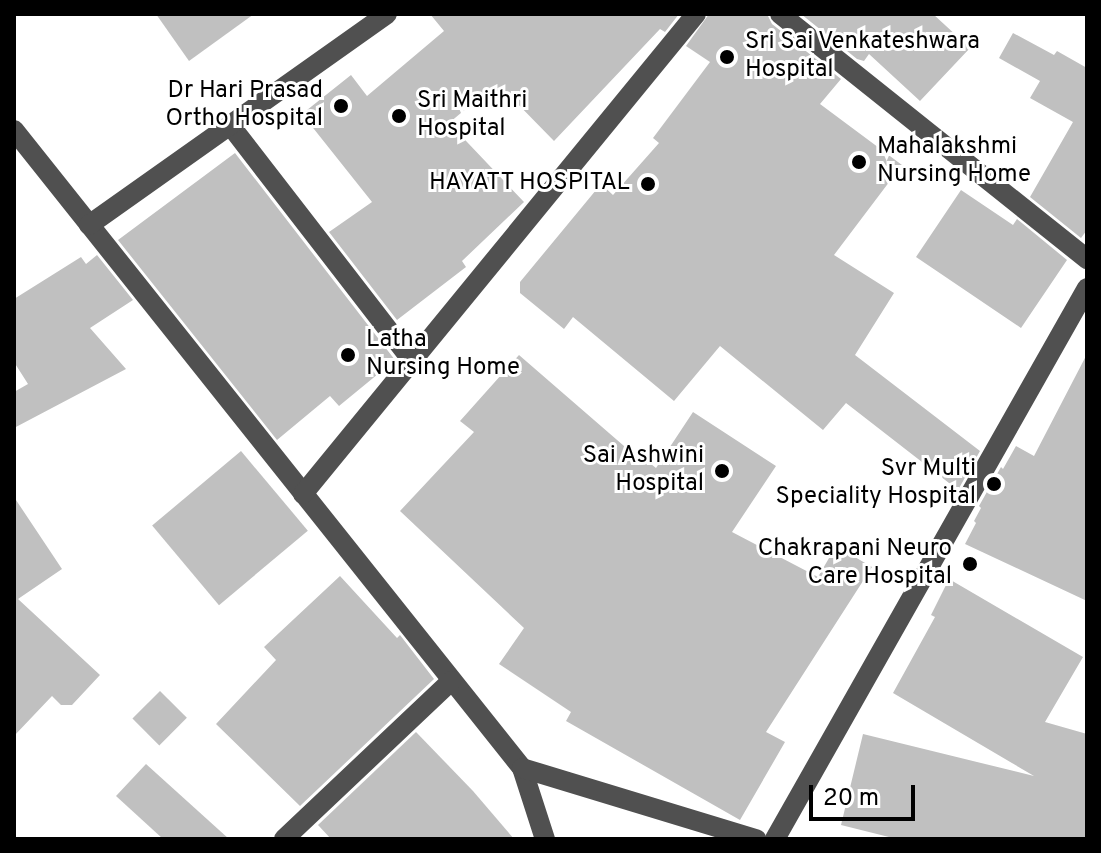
<!DOCTYPE html>
<html>
<head>
<meta charset="utf-8">
<style>
	body { margin:0 }
	#map { position:relative; width:1101px; height:853px; overflow:hidden; background:#fff; font-family:Overpass,sans-serif }
	div>[style] { position:absolute }
	.building>* { inset:0; background:#c0c0c0; transform-origin:0 0 }
	.minor>* { height:20px; margin:-10px; padding:0 10px; transform-origin:10px; border-radius:10px; background:#505050 }
	.dots>* { width:22px; height:22px; translate:-50% -50%; box-sizing:border-box; border:4px solid #fff; border-radius:50% }
	span { translate:-50% -50%; white-space:nowrap; text-align:center; line-height:1.15; -webkit-text-stroke:6px #fff; paint-order:stroke }
	.poi-label { font-size:24px; color:#000 }
	.left { translate:0 -50%; text-align:left }
	.right { translate:-100% -50%; text-align:right }
	.frame { position:absolute; inset:0; border:16px solid #000; pointer-events:none }
	.scale { position:absolute; left:809px; top:785px; width:106px; height:36px; box-sizing:border-box; border:4px solid #000; border-top:0; padding-left:10px; font-size:24px; line-height:28px; white-space:nowrap; color:#000; -webkit-text-stroke:6px #fff; paint-order:stroke }
</style>
</head>
<body>
<div id="map">
	<div class="building">
		<i style="clip-path:polygon(156px 14px,254px 14px,189px 61px)"></i>
		<i style="clip-path:polygon(430px 14px,679px 14px,665px 32px,660px 29px,554px 141px,506px 92px,500px 97px,492px 87px,449px 123px,524px 202px,462px 261px,466px 267px,397px 320px,329px 232px,372px 202px,302px 114px,351px 75px,367px 96px,444px 31px)"></i>
		<i style="clip-path:polygon(709px 14px,767px 14px,772px 24px,841px 79px,820px 104px,902px 165px,834px 255px,894px 293px,855px 355px,980px 451px,958px 490px,846px 403px,823px 430px,720px 346px,674px 401px,573px 317px,564px 329px,520px 293px,520px 282px,601px 184px,613px 195px,659px 143px,653px 138px,710px 62px,686px 46px)"></i>
		<i style="clip-path:polygon(801px 14px,933px 14px,970px 48px,920px 101px,869px 54px,864px 61px,857px 59px)"></i>
		<i style="clip-path:polygon(1013px 33px,1054px 55px,1057px 51px,1087px 68px,1087px 230px,1081px 238px,1030px 197px,1073px 122px,1030px 98px,1040px 81px,999px 58px)"></i>
		<i style="clip-path:polygon(235px 153px,395px 360px,339px 406px,330px 396px,277px 440px,118px 240px)"></i>
		<i style="clip-path:polygon(961px 190px,1013px 225px,1017px 219px,1067px 260px,1021px 328px,916px 257px)"></i>
		<i style="clip-path:polygon(97px 255px,133px 300px,90px 328px,126px 369px,14px 428px,14px 392px,28px 384px,14px 362px,14px 299px,81px 257px,86px 264px)"></i>
		<i style="clip-path:polygon(1087px 354px,1087px 601px,965px 544px,976px 523px,974px 521px,981px 508px,979px 506px,1001px 467px,1003px 469px,1016px 446px,1034px 456px)"></i>
		<i style="clip-path:polygon(519px 355px,639px 459px,641px 456px,656px 468px,693px 412px,776px 466px,732px 532px,818px 577px,836px 546px,872px 567px,766px 732px,785px 742px,740px 820px,566px 721px,571px 712px,499px 664px,524px 628px,400px 511px,474px 432px,460px 421px)"></i>
		<i style="left:241px;top:451px;width:104px;height:116px;rotate:50deg"></i>
		<i style="clip-path:polygon(14px 497px,62px 569px,18px 599px,100px 675px,72px 705px,61px 705px,52px 696px,14px 736px)"></i>
		<i style="clip-path:polygon(340px 576px,397px 638px,400px 635px,434px 679px,300px 806px,216px 724px,276px 660px,264px 647px)"></i>
		<i style="clip-path:polygon(949px 579px,1083px 657px,1045px 722px,1087px 734px,1087px 839px,897px 839px,841px 825px,863px 734px,1034px 776px,893px 693px,935px 617px,931px 615px)"></i>
		<i style="left:160px;top:691px;width:38px;height:39px;rotate:45deg"></i>
		<i style="clip-path:polygon(416px 732px,473px 791px,514px 839px,331px 839px,318px 825px)"></i>
		<i style="clip-path:polygon(146px 764px,229px 839px,163px 839px,116px 796px)"></i>
	</div>
	<div class="minor">
		<i style="left:780px;top:14px;width:393px;rotate:38.6deg"></i>
		<i style="left:230px;top:125px;width:299px;rotate:52.3deg"></i>
		<i style="left:14px;top:130px;width:816px;rotate:51.47deg"></i>
		<i style="left:522px;top:768px;width:75px;rotate:72.1deg"></i>
		<i style="left:89px;top:225px;width:365px;rotate:-35.3deg"></i>
		<i style="left:303px;top:494px;width:620px;rotate:-50.69deg"></i>
		<i style="left:522px;top:768px;width:245px;rotate:16.9deg"></i>
		<i style="left:284px;top:839px;width:230px;rotate:-43.4deg"></i>
		<i style="left:775px;top:839px;width:633px;rotate:-60.48deg"></i>
	</div>
	<div class="dots">
		<i style="left:727px;top:57px;background:#000"></i>
		<i style="left:341px;top:106px;background:#000"></i>
		<i style="left:399px;top:116px;background:#000"></i>
		<i style="left:859px;top:162px;background:#000"></i>
		<i style="left:648px;top:184px;background:#000"></i>
		<i style="left:348px;top:355px;background:#000"></i>
		<i style="left:722px;top:471px;background:#000"></i>
		<i style="left:994px;top:484px;background:#000"></i>
		<i style="left:970px;top:564px;background:#000"></i>
	</div>
	<div class="poi-label">
		<span class="left" style="left:745px;top:57px">Sri Sai Venkateshwara<br>Hospital</span>
		<span class="right" style="left:323px;top:106px">Dr Hari Prasad<br>Ortho Hospital</span>
		<span class="left" style="left:417px;top:116px">Sri Maithri<br>Hospital</span>
		<span class="left" style="left:877px;top:162px">Mahalakshmi<br>Nursing Home</span>
		<span class="right" style="left:630px;top:184px">HAYATT HOSPITAL</span>
		<span class="left" style="left:366px;top:355px">Latha<br>Nursing Home</span>
		<span class="right" style="left:704px;top:471px">Sai Ashwini<br>Hospital</span>
		<span class="right" style="left:976px;top:484px">Svr Multi<br>Speciality Hospital</span>
		<span class="right" style="left:952px;top:564px">Chakrapani Neuro<br>Care Hospital</span>
	</div>
	<div class="frame"></div>
	<div class="scale">20 m</div>
</div>
</body>
</html>
